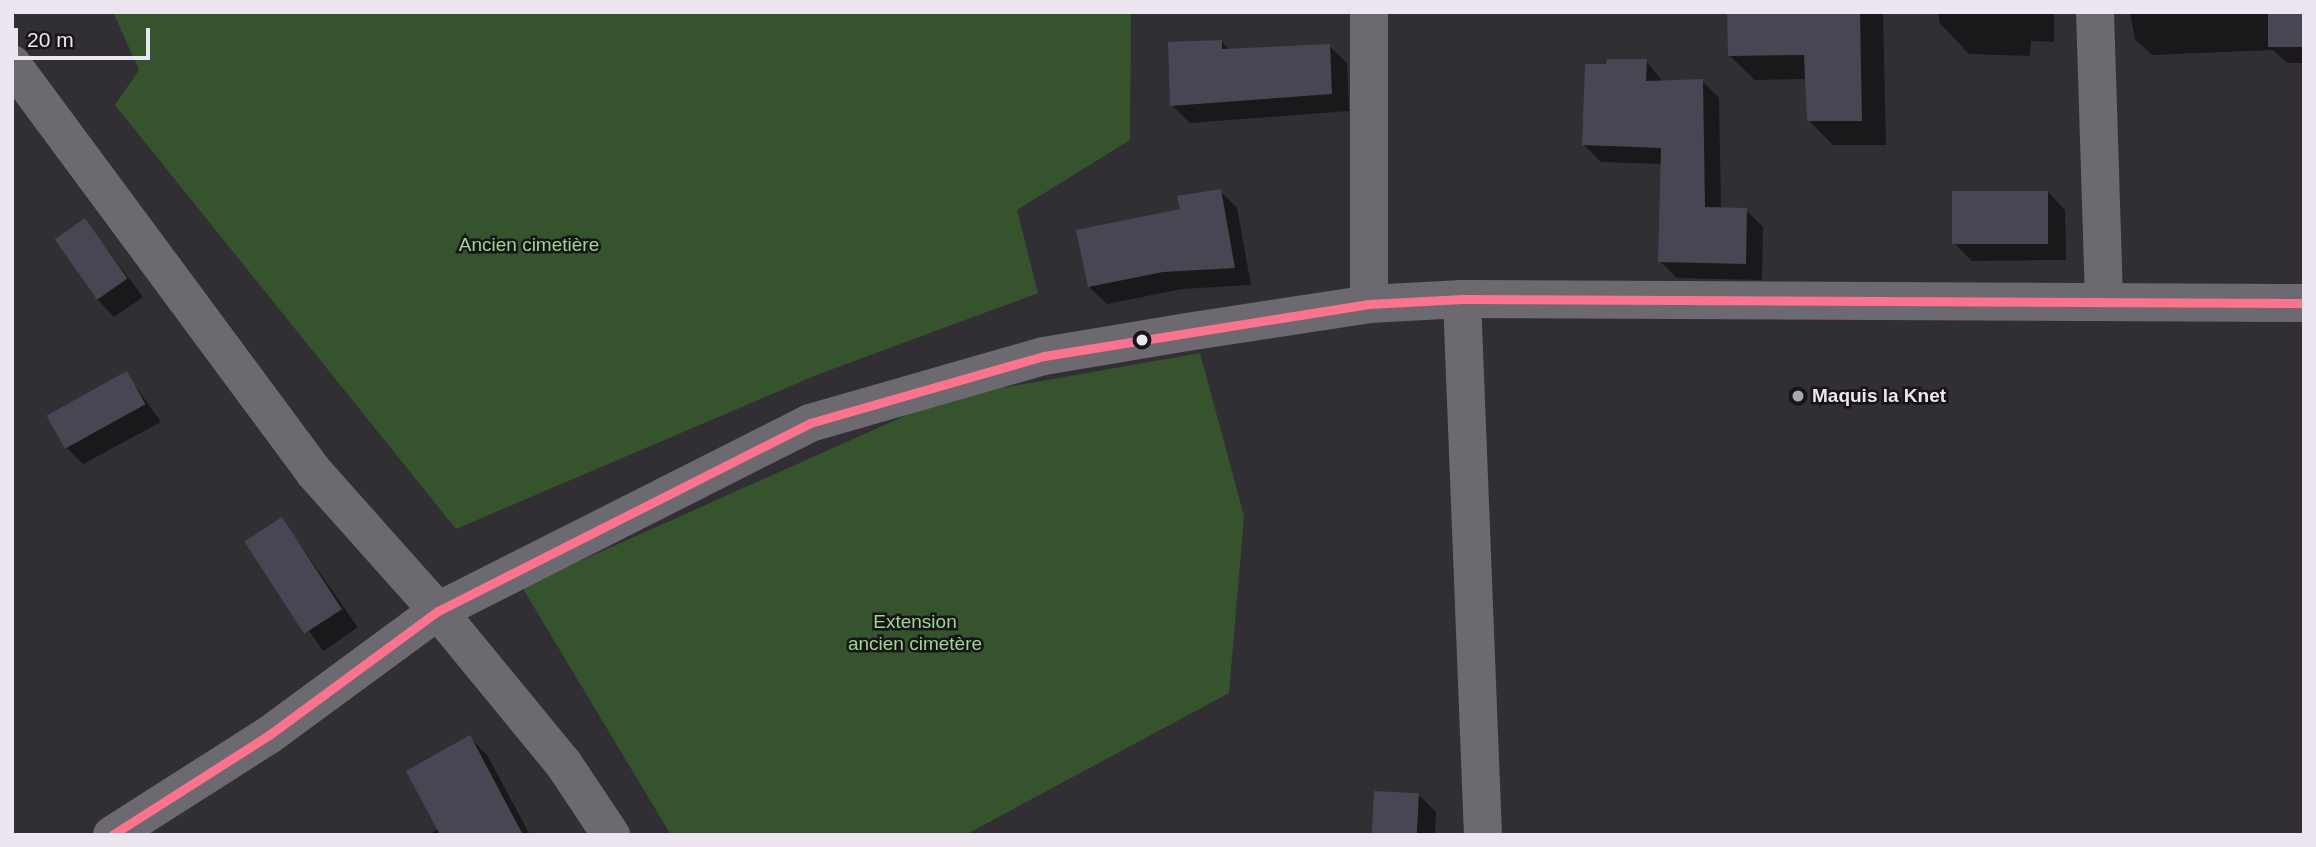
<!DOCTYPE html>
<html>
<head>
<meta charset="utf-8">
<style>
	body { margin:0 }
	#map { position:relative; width:2316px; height:847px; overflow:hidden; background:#312e34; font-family:Arial,sans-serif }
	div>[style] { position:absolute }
	.green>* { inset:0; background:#35542d }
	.shadow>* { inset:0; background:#0007; transform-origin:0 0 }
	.building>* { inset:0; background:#474653; transform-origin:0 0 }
	.minor>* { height:38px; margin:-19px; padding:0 19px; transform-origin:19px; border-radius:19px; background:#6c6a70 }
	.tertiary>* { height:38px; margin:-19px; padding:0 19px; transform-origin:19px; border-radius:19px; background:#6c6a70 }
	.bus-1>* { height:9px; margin:-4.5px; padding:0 4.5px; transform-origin:4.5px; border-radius:4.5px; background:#fc738d }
	.dots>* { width:19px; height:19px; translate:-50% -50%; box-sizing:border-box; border:4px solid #17141a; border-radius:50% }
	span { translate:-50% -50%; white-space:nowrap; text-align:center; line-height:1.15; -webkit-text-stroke:5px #17141a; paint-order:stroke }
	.park-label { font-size:19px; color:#9cd88c }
	.poi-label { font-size:19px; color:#ebe6f0; font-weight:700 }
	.left { translate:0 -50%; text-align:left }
	.frame { position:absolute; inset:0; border:14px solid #ebe6f0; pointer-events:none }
	.scale { position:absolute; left:14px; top:28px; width:136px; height:32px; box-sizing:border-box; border:4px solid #ebe6f0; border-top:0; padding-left:9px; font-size:21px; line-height:24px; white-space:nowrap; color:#ebe6f0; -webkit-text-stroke:5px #17141a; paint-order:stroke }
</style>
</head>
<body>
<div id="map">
	<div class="green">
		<i style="clip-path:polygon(113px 12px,1131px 12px,1130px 140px,1017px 210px,1038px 293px,819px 374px,456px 529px,115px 105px,139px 70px)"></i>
		<i style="clip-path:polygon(1200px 353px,1244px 516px,1229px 693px,965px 835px,671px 835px,522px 587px,945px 398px)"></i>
	</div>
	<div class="shadow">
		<i style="clip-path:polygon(1729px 12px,1883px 12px,1886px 145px,1833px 145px,1809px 121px,1807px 79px,1755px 80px,1730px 56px)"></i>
		<i style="clip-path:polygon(1939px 12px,2054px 12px,2054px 42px,2031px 41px,2030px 56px,1969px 54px,1939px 22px)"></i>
		<i style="clip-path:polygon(2130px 12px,2304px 12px,2304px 63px,2287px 63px,2273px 50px,2152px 55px,2135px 39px)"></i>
		<i style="clip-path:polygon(1221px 41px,1230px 50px,1329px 46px,1347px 63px,1349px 111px,1190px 123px,1172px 105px)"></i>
		<i style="clip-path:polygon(1646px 61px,1663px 82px,1702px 81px,1719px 98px,1721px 209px,1746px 210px,1763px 227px,1762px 280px,1677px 278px,1660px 261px,1662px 164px,1601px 162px,1584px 145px,1587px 65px)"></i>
		<i style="clip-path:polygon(1220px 191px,1237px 208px,1251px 285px,1182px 289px,1107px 304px,1089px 287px,1182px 211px)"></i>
		<i style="clip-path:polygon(2048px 192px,2065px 210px,2066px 260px,1972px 261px,1954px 243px)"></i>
		<i style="clip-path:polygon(85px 220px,143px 297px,114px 317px,97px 299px)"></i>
		<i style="clip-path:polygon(126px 373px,161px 422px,83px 464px,66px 447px)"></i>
		<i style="left:282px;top:519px;width:132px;height:42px;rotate:55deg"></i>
		<i style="clip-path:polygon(470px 738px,487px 755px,530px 835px,428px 835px,438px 829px)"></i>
		<i style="clip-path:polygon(1418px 794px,1436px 812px,1435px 835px,1373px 835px)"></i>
	</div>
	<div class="building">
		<i style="clip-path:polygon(1727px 12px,1860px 12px,1862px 121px,1807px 121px,1804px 55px,1728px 56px)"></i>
		<i style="left:2268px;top:12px;width:36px;height:35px"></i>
		<i style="clip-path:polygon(1222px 40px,1222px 49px,1330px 44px,1332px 94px,1170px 106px,1168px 42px)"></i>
		<i style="clip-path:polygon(1607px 59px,1647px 59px,1646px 81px,1703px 79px,1705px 207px,1747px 208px,1746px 264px,1658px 262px,1661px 148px,1582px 145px,1585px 64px,1606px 64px)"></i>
		<i style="clip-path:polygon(1221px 189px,1235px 268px,1163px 272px,1088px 287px,1076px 230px,1180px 209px,1177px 196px)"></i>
		<i style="left:1952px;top:191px;width:96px;height:53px"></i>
		<i style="left:85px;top:218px;width:74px;height:37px;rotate:55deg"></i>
		<i style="left:127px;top:371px;width:38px;height:92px;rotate:61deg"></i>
		<i style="left:282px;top:517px;width:110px;height:45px;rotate:57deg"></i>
		<i style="clip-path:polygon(470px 735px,523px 835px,440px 835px,406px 771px)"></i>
		<i style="left:1374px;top:791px;width:45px;height:44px;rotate:3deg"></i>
	</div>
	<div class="minor">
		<i style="left:1369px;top:12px;width:292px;rotate:90deg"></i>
		<i style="left:2095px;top:12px;width:290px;rotate:88.2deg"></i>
		<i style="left:1462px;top:299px;width:536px;rotate:87.76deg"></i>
		<i style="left:112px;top:835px;width:186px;rotate:-32.5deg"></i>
		<i style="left:269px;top:735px;width:210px;rotate:-36.3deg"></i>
		<i style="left:438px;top:611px;width:197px;rotate:50.6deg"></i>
		<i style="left:563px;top:763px;width:87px;rotate:56.3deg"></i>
	</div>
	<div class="tertiary">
		<i style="left:12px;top:64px;width:508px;rotate:53.49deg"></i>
		<i style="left:314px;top:472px;width:186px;rotate:48.3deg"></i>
		<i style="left:438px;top:611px;width:417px;rotate:-26.8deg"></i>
		<i style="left:810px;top:423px;width:243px;rotate:-16deg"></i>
		<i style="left:1044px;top:356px;width:145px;rotate:-9.5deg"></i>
		<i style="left:1187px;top:332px;width:184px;rotate:-8.7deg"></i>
		<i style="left:1369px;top:304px;width:93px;rotate:-3.1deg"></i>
		<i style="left:1462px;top:299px;width:842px;rotate:0.27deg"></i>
	</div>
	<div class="bus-1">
		<i style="left:112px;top:835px;width:186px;rotate:-32.5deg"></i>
		<i style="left:269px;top:735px;width:210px;rotate:-36.3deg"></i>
		<i style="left:438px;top:611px;width:417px;rotate:-26.8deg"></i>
		<i style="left:810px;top:423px;width:243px;rotate:-16deg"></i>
		<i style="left:1044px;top:356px;width:329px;rotate:-9.1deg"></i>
		<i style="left:1369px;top:304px;width:93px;rotate:-3.1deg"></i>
		<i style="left:1462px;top:299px;width:842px;rotate:0.27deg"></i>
	</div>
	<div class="dots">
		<i style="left:1142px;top:340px;background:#ebe6f0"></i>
		<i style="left:1798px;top:396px;background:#aaa6ae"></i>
	</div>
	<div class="park-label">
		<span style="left:529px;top:245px">Ancien cimetière</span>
		<span style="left:915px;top:633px">Extension<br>ancien cimetère</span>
	</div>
	<div class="poi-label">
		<span class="left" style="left:1812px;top:396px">Maquis la Knet</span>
	</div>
	<div class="frame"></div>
	<div class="scale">20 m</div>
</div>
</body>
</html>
